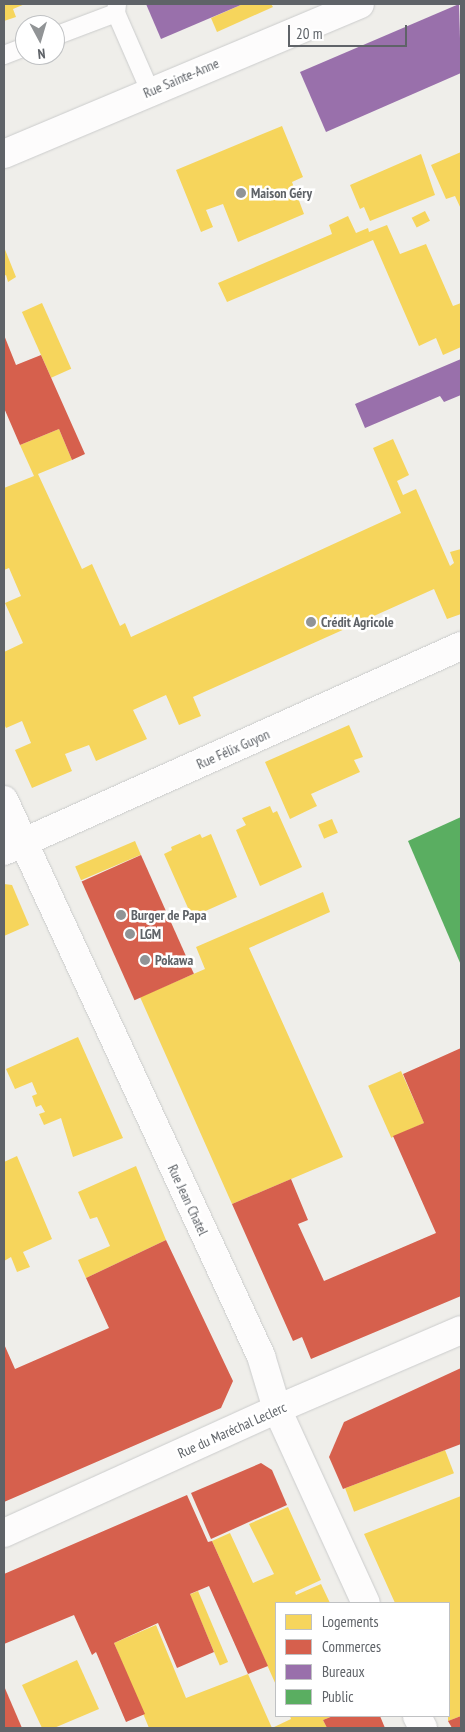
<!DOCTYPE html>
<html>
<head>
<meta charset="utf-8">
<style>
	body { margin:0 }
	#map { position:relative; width:465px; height:1732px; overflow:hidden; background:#efeeea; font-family:"PT Sans Narrow",sans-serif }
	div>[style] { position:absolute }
	.homes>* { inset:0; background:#f6d55c; transform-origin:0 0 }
	.shops>* { inset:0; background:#d6604d; transform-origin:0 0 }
	.offices>* { inset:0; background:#9970ab }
	.public>* { inset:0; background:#5aae61 }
	.roads { filter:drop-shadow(0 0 1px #cbcccc) drop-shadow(0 0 1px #cbcccc) }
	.service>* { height:18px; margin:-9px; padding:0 9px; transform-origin:9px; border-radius:9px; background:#fdfcfc }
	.pedestrian>* { height:28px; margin:-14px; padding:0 14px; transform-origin:14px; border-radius:14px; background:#fdfcfc }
	.minor>* { height:28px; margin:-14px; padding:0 14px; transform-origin:14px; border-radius:14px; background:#fdfcfc }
	.tertiary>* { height:28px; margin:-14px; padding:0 14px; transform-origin:14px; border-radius:14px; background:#fdfcfc }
	.dots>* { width:14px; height:14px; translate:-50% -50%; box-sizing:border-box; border:2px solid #fff; border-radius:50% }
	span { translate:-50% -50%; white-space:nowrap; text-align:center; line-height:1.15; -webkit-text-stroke:5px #fff; paint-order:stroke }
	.street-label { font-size:14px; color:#5f6368 }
	.poi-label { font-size:14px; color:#5f6368; font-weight:700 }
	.left { translate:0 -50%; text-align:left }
	.frame { position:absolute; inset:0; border:5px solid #5f6368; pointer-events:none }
	.legend { position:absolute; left:275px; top:1602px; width:175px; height:115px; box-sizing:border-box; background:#fff; border:1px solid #bfc1c3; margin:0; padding:6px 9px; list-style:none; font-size:15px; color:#5f6368 }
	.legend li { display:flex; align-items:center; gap:10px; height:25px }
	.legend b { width:25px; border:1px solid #bfc1c3 }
	.north { position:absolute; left:15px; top:15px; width:50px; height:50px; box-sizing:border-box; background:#fff; border:1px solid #bfc1c3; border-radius:50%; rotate:174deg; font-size:14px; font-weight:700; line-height:20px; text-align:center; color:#5f6368 }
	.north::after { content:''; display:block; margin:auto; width:18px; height:22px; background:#919496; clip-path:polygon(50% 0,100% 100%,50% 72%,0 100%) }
	.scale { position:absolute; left:288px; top:25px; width:119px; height:22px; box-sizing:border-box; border:2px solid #5f6368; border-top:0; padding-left:6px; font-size:15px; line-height:18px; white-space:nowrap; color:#5f6368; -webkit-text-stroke:4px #fff; paint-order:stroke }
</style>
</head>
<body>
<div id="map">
	<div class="homes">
		<i style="clip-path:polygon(4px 4px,25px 4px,13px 9px,16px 17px,4px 21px)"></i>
		<i style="clip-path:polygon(243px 4px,271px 4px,273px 7px,217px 32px,211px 18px)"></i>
		<i style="clip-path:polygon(282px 126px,303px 177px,292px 182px,304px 214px,238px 242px,223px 204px,206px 210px,213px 227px,201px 232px,176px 170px)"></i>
		<i style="clip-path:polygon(461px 152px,461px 209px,455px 196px,446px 199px,431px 165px)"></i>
		<i style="clip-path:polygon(421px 154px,435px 195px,370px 221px,364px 207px,360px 209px,350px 185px)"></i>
		<i style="left:425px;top:211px;width:11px;height:15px;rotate:63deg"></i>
		<i style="clip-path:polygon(348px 216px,356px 233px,368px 228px,369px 232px,387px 225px,400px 254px,426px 244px,453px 306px,461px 303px,461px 347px,443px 355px,436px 338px,419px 346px,373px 240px,227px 302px,218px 283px,332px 234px,329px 225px)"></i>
		<i style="clip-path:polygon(4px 247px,16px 277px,8px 282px,6px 275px,4px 276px)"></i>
		<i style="left:42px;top:303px;width:72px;height:22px;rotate:66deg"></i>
		<i style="clip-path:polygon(59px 429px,72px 460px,38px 474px,82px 569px,92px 564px,120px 626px,125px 623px,131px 637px,401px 513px,373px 448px,393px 439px,409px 475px,397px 481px,403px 495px,416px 489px,450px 566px,454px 563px,450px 552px,461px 549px,461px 614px,447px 619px,434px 589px,193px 697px,201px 716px,179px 725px,166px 695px,133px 710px,147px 739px,96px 761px,89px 745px,65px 754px,72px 771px,32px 788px,15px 750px,31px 743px,22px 721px,6px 728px,4px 724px,4px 652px,23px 643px,5px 603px,21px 596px,9px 568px,4px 570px,4px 488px,34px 476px,20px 445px)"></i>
		<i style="clip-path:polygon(349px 725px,363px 757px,354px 760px,360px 772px,311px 794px,317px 806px,290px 819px,265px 762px)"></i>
		<i style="clip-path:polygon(270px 806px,273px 813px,277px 811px,302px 867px,260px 886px,236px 830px,246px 825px,242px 818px)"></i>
		<i style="left:332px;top:819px;width:15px;height:15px;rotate:67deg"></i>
		<i style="clip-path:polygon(200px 834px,202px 838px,211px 834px,237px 897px,192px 917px,164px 854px,172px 850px,171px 847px)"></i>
		<i style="left:135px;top:841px;width:15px;height:65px;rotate:67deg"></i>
		<i style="clip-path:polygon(4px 884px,12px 885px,29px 925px,4px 936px)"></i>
		<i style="clip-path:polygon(323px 892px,330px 912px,249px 948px,343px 1157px,232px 1204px,140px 997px,205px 969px,196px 947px)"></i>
		<i style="clip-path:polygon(78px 1037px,123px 1138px,73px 1157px,61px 1118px,44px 1125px,39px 1114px,45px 1112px,41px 1105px,36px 1107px,32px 1096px,37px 1094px,32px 1082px,15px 1089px,6px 1069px)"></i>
		<i style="left:401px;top:1071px;width:57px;height:36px;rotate:66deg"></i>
		<i style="clip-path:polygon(17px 1156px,52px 1239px,23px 1252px,30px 1267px,17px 1272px,11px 1257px,4px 1261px,4px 1162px)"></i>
		<i style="clip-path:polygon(136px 1166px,166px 1240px,86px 1278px,78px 1260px,110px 1246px,97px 1217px,90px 1219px,78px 1192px)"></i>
		<i style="left:445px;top:1450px;width:25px;height:107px;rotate:69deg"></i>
		<i style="clip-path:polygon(461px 1496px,461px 1716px,448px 1721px,449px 1603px,395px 1603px,364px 1534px)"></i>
		<i style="clip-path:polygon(288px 1507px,321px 1580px,295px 1592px,296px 1595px,321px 1584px,330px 1603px,276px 1603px,276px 1685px,212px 1541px,230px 1533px,253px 1583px,274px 1574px,249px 1524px)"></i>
		<i style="left:198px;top:1591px;width:77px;height:9px;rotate:67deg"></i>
		<i style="clip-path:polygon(156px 1625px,186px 1698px,248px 1674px,272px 1728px,291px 1719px,290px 1716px,333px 1716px,323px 1720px,327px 1728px,149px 1728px,114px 1643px)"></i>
		<i style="clip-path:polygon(77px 1660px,99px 1709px,54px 1728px,42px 1728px,22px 1685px)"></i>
	</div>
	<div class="shops">
		<i style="clip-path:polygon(4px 335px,16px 365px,41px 355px,85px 454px,72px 460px,59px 429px,20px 445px,4px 408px)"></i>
		<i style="left:141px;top:855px;width:130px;height:65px;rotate:66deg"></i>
		<i style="clip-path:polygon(461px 1048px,461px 1296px,311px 1359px,302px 1337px,293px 1341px,232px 1204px,291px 1179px,308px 1220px,298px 1224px,324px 1281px,436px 1233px,393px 1136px,424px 1123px,403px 1074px)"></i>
		<i style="clip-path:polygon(166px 1240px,233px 1381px,221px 1408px,4px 1502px,4px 1344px,15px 1369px,109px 1328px,86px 1278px)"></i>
		<i style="clip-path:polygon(461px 1368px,461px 1444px,343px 1489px,329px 1457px,344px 1422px)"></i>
		<i style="clip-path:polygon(261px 1463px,272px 1470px,287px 1505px,211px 1539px,191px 1493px)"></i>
		<i style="clip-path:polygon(187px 1495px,208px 1542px,212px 1541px,268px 1666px,248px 1674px,209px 1586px,190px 1594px,214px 1652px,177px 1668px,158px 1623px,114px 1643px,145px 1714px,126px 1722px,96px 1652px,92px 1655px,74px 1615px,4px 1644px,4px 1574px)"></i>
		<i style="clip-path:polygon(4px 1686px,22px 1728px,4px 1728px)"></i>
		<i style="clip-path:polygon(333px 1716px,380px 1716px,385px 1728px,327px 1728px,323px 1720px)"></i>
		<i style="clip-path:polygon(461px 1716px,461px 1728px,452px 1728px,448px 1721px)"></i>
	</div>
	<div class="offices">
		<i style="clip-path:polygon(146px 4px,243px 4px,161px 39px)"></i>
		<i style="clip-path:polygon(459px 4px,461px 73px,326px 132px,300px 72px)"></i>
		<i style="clip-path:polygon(461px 359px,461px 395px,444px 402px,440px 396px,365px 428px,355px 404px)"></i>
	</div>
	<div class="public">
		<i style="clip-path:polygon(461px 817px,461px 965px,408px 841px)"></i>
	</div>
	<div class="roads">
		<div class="service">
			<i style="left:117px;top:4px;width:9px;rotate:96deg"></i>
			<i style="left:116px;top:13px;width:85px;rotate:66.4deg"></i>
			<i style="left:55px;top:36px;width:65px;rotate:-20.7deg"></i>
			<i style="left:4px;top:55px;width:22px;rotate:-21deg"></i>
		</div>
		<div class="pedestrian">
			<i style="left:4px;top:1533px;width:300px;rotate:-24.4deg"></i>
			<i style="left:277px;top:1409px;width:200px;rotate:-23.2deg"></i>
		</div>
		<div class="minor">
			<i style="left:4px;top:154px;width:386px;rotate:-22.8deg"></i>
			<i style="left:4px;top:800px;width:613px;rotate:65.19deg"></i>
			<i style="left:261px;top:1356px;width:55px;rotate:73.2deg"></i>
			<i style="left:277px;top:1409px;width:213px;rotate:65.4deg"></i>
			<i style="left:417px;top:1716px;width:13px;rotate:63deg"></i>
		</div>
		<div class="tertiary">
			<i style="left:4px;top:851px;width:501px;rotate:-24.16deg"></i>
		</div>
	</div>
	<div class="dots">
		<i style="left:241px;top:193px;background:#919496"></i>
		<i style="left:311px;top:622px;background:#919496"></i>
		<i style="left:121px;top:915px;background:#919496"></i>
		<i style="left:130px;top:934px;background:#919496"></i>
		<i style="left:145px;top:960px;background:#919496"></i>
	</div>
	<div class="street-label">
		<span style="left:181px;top:78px;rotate:-23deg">Rue Sainte-Anne</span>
		<span style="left:233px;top:749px;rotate:-24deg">Rue Félix Guyon</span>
		<span style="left:188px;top:1200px;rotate:65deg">Rue Jean Chatel</span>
		<span style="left:232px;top:1430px;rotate:-24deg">Rue du Maréchal Leclerc</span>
	</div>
	<div class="poi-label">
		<span class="left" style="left:251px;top:193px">Maison Géry</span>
		<span class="left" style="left:321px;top:622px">Crédit Agricole</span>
		<span class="left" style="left:131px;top:915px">Burger de Papa</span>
		<span class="left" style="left:140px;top:934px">LGM</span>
		<span class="left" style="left:155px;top:960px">Pokawa</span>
	</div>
	<div class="frame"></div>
	<ul class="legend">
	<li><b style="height:14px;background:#f6d55c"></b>Logements</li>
	<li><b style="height:14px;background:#d6604d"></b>Commerces</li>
	<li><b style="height:14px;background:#9970ab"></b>Bureaux</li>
	<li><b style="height:14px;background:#5aae61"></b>Public</li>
	</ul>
	<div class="north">N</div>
	<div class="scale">20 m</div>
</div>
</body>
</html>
